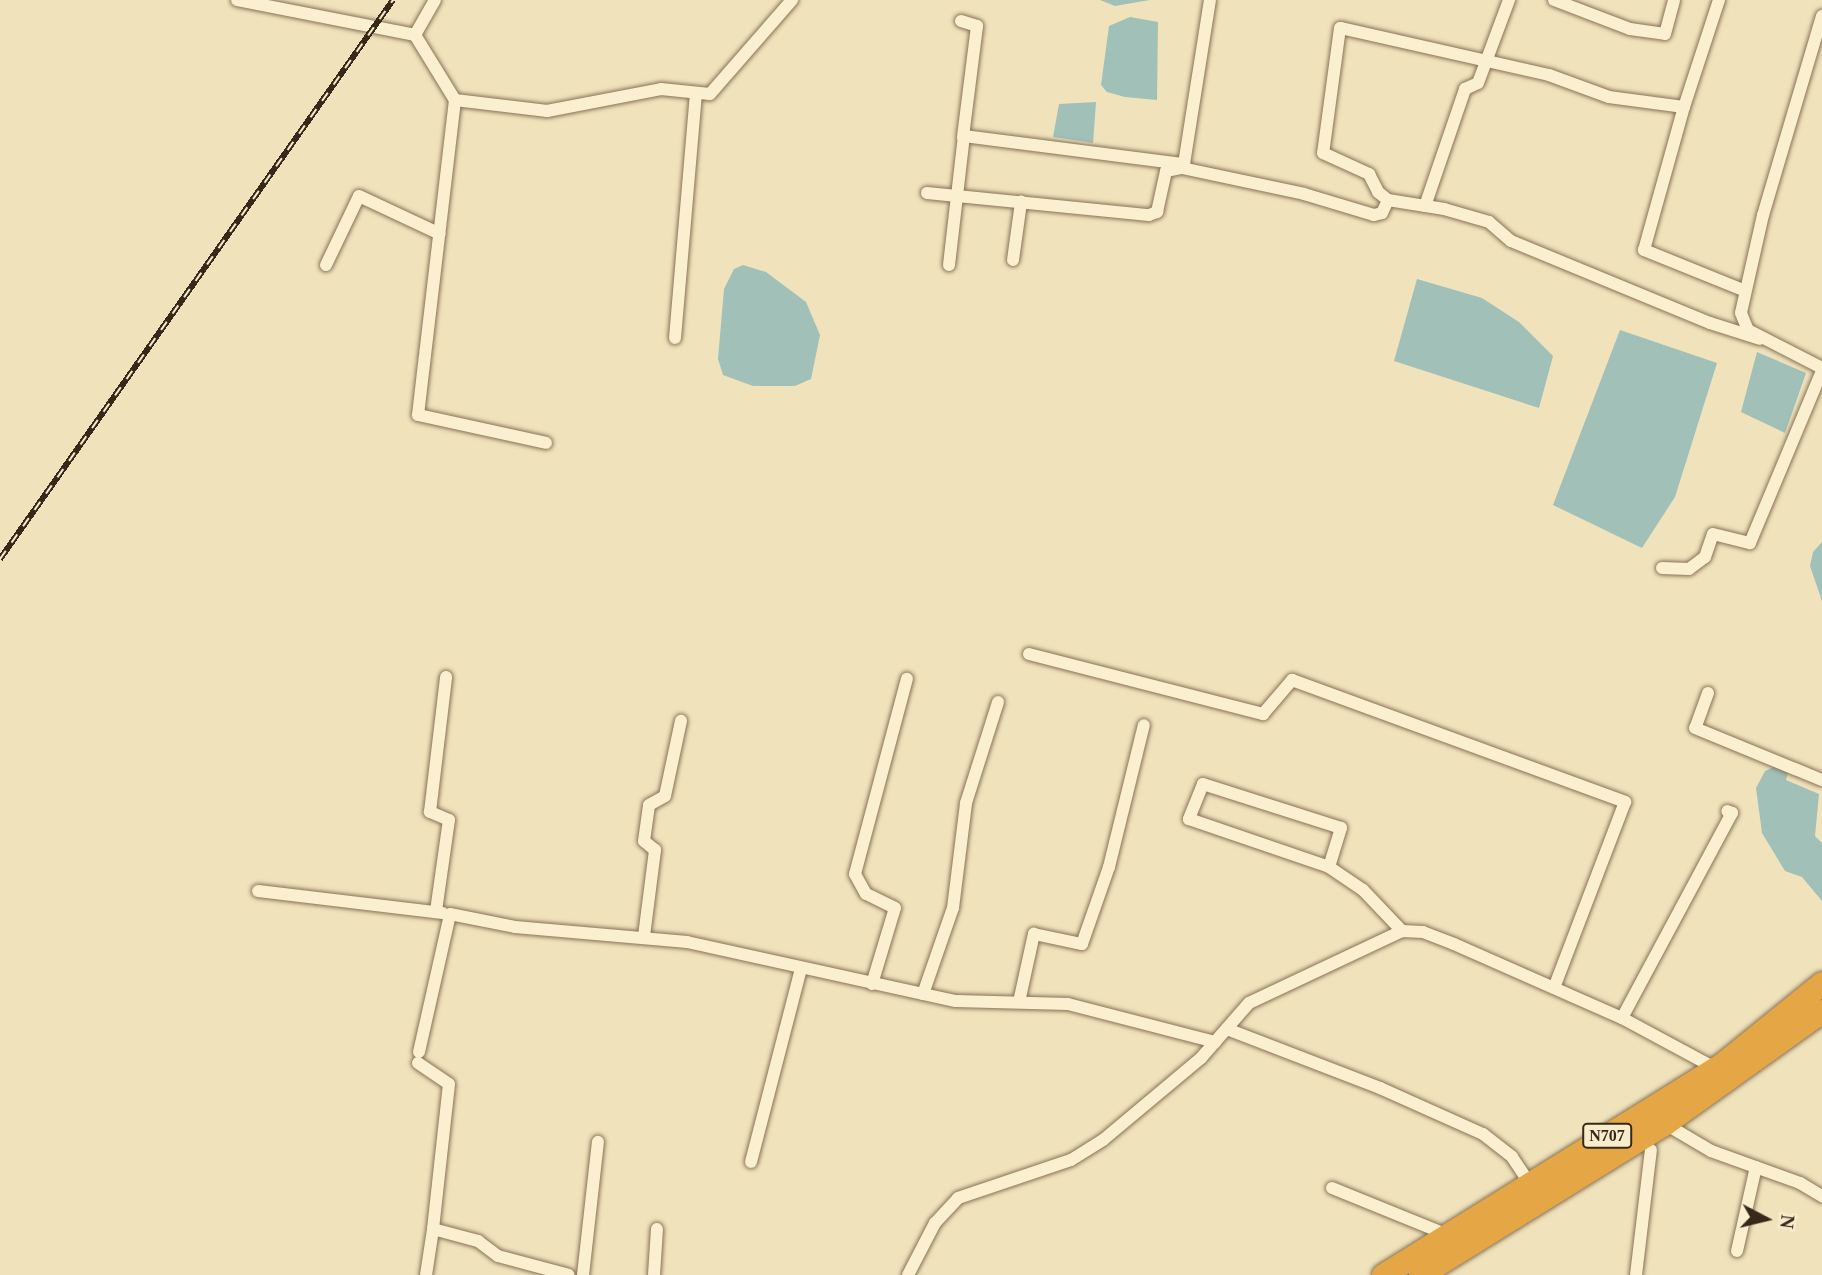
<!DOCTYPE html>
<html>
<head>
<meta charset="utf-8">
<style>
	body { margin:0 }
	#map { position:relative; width:1822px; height:1275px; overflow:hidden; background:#f0e3bc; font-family:Georgia,serif }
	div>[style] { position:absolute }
	.water>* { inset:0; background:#a0c0b8 }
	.roads { filter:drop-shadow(0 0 2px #887255) drop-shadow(0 0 2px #887255) }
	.street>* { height:12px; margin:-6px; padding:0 6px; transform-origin:6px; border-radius:6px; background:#faefcf }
	.highway>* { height:23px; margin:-11.5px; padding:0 11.5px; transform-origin:11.5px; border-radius:11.5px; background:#e5a746 }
	.rail>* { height:6px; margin-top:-3px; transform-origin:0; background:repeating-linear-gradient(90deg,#f7eccb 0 10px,#36291a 0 20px); box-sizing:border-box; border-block:2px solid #36291a }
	span { translate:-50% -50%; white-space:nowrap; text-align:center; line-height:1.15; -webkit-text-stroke:5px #f7eccb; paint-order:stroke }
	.shield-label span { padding:2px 5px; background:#f7eccb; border:2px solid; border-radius:5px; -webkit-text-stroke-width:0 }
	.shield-label { font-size:16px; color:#36291a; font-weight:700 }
	.north { position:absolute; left:1731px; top:1184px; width:70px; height:70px; -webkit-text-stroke:5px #f7eccb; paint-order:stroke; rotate:97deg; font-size:19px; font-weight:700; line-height:28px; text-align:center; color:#36291a }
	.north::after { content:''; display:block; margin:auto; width:24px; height:32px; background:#36291a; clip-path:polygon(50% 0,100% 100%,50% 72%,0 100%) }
</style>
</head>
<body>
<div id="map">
	<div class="water">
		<i style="clip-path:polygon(1100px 0,1150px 0,1115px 6px)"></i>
		<i style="clip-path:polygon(1130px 17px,1158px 22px,1157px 100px,1125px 97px,1107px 92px,1101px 85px,1109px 26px)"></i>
		<i style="clip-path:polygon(1096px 102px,1093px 143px,1053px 137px,1059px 104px)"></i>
		<i style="clip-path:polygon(743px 265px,766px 272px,806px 302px,820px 335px,811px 379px,795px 386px,753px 386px,723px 375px,718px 359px,724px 289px,734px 269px)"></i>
		<i style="clip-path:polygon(1417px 279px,1482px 298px,1519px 322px,1553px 356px,1539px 408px,1394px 361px)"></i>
		<i style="clip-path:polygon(1620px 330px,1717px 363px,1675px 497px,1642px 548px,1553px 505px)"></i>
		<i style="clip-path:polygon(1757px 352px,1806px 373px,1785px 433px,1741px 412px)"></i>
		<i style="clip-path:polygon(1822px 542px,1822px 601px,1810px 566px,1813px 552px)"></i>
		<i style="clip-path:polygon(1776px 766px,1788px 773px,1786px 780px,1819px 794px,1815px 836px,1822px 843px,1822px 901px,1802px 877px,1785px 871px,1762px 833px,1756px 788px,1765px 771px)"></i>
	</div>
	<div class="roads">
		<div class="street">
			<i style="left:237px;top:0;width:181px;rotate:11.1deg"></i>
			<i style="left:415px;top:35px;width:76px;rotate:58.4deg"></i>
			<i style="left:455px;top:100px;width:93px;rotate:6.8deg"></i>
			<i style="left:547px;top:111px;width:116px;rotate:-10.9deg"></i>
			<i style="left:661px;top:89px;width:49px;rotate:5.8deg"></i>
			<i style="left:710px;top:94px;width:125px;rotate:-48.9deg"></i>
			<i style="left:1554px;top:0;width:81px;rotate:20.9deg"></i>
			<i style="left:1630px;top:29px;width:35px;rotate:8deg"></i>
			<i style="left:1665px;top:34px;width:35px;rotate:-75deg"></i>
			<i style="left:1822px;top:16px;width:208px;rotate:106.5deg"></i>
			<i style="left:1763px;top:215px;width:100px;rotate:102.7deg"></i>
			<i style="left:1741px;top:313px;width:18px;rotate:68deg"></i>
			<i style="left:1748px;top:330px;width:83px;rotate:27.2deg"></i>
			<i style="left:961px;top:21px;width:17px;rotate:17deg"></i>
			<i style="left:977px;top:26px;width:112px;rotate:97.2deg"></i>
			<i style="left:415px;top:35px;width:40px;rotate:-60.3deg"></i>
			<i style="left:455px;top:100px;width:317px;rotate:96.7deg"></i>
			<i style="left:418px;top:415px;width:131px;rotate:12.3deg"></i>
			<i style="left:1684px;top:107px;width:113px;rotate:-71.9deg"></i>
			<i style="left:927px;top:193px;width:223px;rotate:5.7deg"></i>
			<i style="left:1149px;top:215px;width:9px;rotate:-21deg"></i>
			<i style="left:1157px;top:212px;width:42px;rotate:-77.6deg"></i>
			<i style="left:1166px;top:171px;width:16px;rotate:-11deg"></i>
			<i style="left:1182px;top:168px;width:125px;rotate:12deg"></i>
			<i style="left:1304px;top:194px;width:73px;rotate:16.7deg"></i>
			<i style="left:1374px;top:215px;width:8px;rotate:-14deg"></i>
			<i style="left:1382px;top:213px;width:14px;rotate:-65deg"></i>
			<i style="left:1425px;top:206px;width:124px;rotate:-71.1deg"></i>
			<i style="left:1465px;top:89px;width:14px;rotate:-25deg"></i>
			<i style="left:1478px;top:83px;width:89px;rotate:-69.5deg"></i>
			<i style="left:1013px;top:260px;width:59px;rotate:-82.1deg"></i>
			<i style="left:326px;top:265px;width:76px;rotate:-64.4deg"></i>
			<i style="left:359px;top:196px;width:89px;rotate:25.1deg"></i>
			<i style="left:949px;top:265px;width:130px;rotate:-83.4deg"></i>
			<i style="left:964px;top:136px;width:222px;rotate:7.3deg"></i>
			<i style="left:1184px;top:164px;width:166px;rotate:-81deg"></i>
			<i style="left:1743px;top:290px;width:107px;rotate:-158deg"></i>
			<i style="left:1644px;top:250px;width:148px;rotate:-74.4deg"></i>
			<i style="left:1684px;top:107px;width:76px;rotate:-172.4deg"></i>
			<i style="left:1609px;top:97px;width:64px;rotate:-159.9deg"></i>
			<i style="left:1549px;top:75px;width:214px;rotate:-167.3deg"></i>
			<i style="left:1340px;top:28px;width:126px;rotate:97.7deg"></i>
			<i style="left:1323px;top:153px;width:51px;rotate:24.5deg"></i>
			<i style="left:1369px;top:174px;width:20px;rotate:63deg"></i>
			<i style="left:1378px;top:192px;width:13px;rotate:39deg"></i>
			<i style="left:1388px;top:200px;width:57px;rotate:9.1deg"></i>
			<i style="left:1444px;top:209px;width:47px;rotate:16.1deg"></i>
			<i style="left:1489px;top:222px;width:29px;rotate:41deg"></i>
			<i style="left:1511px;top:241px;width:215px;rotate:22.4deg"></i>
			<i style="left:1710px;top:323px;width:52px;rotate:17.7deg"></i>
			<i style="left:675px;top:338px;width:246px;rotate:-85.1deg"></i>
			<i style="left:1662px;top:568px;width:27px;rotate:2deg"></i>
			<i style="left:1689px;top:569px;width:20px;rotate:-37deg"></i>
			<i style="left:1705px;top:557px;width:24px;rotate:-71deg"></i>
			<i style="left:1713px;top:534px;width:38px;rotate:14deg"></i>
			<i style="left:1750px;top:543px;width:186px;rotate:-67.3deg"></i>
			<i style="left:1029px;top:654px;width:242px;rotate:14.4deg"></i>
			<i style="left:1263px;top:714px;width:45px;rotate:-49.5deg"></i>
			<i style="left:1292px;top:680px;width:355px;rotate:20.1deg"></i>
			<i style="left:1625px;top:802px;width:199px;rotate:110.9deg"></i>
			<i style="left:1708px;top:693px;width:37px;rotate:110deg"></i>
			<i style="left:1695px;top:728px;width:137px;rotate:22.3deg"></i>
			<i style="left:1329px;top:867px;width:41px;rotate:-72.9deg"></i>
			<i style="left:1341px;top:828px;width:145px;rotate:-162.3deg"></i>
			<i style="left:1203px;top:784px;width:38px;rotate:112deg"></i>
			<i style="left:1189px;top:819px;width:148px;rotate:18.9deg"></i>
			<i style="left:1329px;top:867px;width:41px;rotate:34.1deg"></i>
			<i style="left:1363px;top:890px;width:57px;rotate:46.4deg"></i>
			<i style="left:258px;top:891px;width:186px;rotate:6.8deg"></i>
			<i style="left:436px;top:911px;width:92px;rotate:-81.9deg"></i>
			<i style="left:449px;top:820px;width:21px;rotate:-157deg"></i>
			<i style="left:430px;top:812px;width:136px;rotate:-83.2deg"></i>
			<i style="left:644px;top:936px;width:87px;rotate:-82.7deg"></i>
			<i style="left:655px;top:850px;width:14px;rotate:-141deg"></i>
			<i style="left:644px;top:841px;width:36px;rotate:-82deg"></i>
			<i style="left:649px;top:805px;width:18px;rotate:-29deg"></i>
			<i style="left:665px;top:796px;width:77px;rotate:-78deg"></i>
			<i style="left:872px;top:984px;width:79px;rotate:-73.2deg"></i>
			<i style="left:895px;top:908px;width:32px;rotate:-154deg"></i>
			<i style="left:866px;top:894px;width:23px;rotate:-119deg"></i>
			<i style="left:855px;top:874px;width:202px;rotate:-75.1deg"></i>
			<i style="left:923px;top:994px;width:91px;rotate:-70.8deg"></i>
			<i style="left:953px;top:908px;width:106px;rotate:-82.9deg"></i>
			<i style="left:966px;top:803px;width:106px;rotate:-72.4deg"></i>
			<i style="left:1019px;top:1002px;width:70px;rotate:-77.6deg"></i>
			<i style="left:1034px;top:934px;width:49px;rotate:11.8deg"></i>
			<i style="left:1082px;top:944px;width:82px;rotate:-70.7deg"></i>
			<i style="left:1109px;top:867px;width:146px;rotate:-76.2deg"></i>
			<i style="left:1622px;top:1018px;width:233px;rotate:-61.8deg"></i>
			<i style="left:1732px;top:813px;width:5px;rotate:-158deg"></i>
			<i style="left:1227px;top:1029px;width:164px;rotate:21.1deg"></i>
			<i style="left:1380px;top:1088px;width:113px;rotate:24.1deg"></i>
			<i style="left:1483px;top:1134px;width:37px;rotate:38deg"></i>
			<i style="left:1512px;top:1157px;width:32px;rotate:56deg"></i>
			<i style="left:419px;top:1052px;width:141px;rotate:-77.3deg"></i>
			<i style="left:450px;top:914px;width:66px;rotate:11.3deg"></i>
			<i style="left:515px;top:927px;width:173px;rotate:5deg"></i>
			<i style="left:687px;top:942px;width:275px;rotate:12.4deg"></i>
			<i style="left:956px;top:1001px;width:112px;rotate:1.5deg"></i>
			<i style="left:1068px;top:1004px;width:152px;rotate:14.5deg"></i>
			<i style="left:418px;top:1063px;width:37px;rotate:34deg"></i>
			<i style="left:449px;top:1084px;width:146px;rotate:96.3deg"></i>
			<i style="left:433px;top:1229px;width:47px;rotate:14.9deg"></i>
			<i style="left:478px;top:1241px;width:25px;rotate:37deg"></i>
			<i style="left:498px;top:1256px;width:73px;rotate:15deg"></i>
			<i style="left:1662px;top:1122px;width:57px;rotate:30.6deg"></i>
			<i style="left:1711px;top:1151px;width:95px;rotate:19.8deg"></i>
			<i style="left:1800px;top:1183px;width:26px;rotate:31deg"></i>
			<i style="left:751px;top:1162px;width:199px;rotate:-75.5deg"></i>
			<i style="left:1332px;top:1188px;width:125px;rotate:22.1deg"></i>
			<i style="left:1737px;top:1251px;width:86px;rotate:-77.3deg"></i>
			<i style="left:426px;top:1275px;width:47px;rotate:-81.3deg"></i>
			<i style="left:583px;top:1275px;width:134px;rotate:-83.6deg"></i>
			<i style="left:654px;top:1275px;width:46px;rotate:-86.3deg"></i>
			<i style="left:908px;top:1275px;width:59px;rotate:-62.6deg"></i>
			<i style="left:935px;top:1223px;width:34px;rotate:-47deg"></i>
			<i style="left:958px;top:1198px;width:119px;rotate:-18.6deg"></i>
			<i style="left:1071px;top:1160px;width:38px;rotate:-32deg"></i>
			<i style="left:1103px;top:1140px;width:128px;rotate:-39.9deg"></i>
			<i style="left:1201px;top:1058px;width:73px;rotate:-48.9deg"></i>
			<i style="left:1249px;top:1003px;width:169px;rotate:-25.2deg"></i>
			<i style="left:1402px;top:931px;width:21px;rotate:3deg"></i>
			<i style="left:1423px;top:932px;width:33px;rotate:21deg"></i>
			<i style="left:1454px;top:944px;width:184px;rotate:23.8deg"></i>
			<i style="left:1622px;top:1018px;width:106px;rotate:28.3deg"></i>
			<i style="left:1636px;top:1275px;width:126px;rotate:-83.2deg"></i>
		</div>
		<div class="highway">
			<i style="left:1383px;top:1275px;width:398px;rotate:-31.9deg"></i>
			<i style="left:1721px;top:1065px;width:130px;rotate:-39.1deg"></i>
			<i style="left:1420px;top:1275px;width:287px;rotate:-31.8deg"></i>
			<i style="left:1664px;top:1124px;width:194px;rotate:-35.6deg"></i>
		</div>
	</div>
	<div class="rail">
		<i style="left:0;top:559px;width:683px;rotate:-54.89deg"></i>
	</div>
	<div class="shield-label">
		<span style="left:1607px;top:1136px">N707</span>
	</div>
	<div class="north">N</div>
</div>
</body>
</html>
